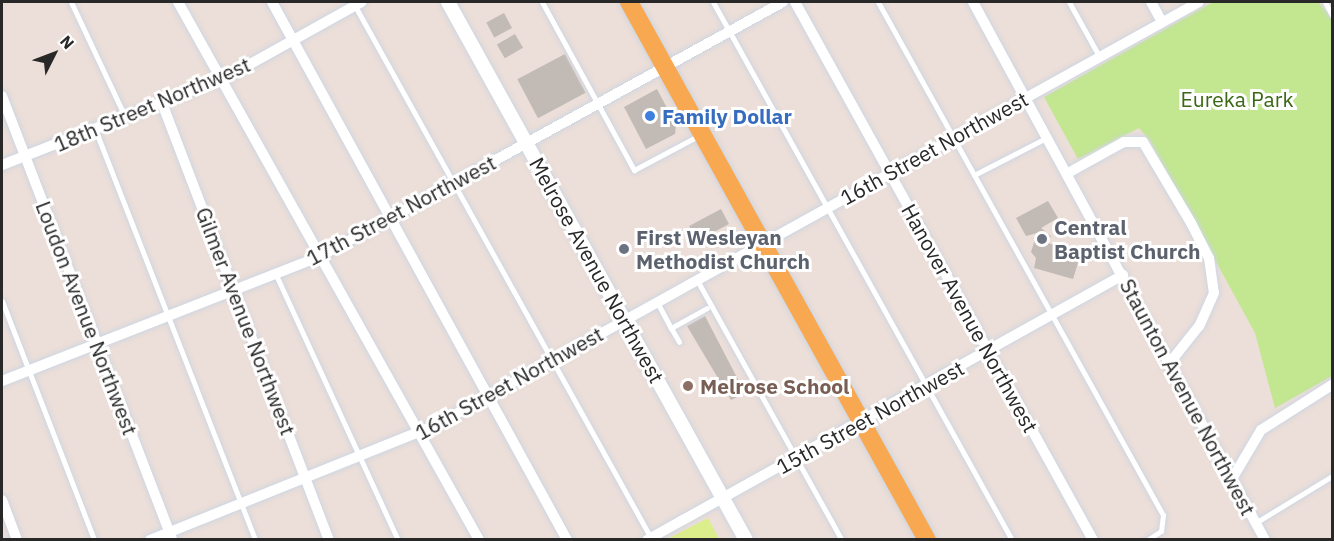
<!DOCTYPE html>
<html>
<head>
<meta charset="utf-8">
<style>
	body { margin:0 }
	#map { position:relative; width:1334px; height:541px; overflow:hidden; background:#ecded8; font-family:"IBM Plex Sans",sans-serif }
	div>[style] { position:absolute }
	.green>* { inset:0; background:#c3e691 }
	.pitch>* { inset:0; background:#dcee8b }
	.building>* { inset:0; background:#c2bab4; transform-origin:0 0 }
	.roads { filter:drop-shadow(0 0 2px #cdd6e2) drop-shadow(0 0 2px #cdd6e2) }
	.service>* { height:5px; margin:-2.5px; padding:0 2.5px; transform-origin:2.5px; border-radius:2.5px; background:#fff }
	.minor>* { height:10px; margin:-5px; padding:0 5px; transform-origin:5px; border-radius:5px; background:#fff }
	.tertiary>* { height:14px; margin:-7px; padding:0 7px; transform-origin:7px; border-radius:7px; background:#fff }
	.primary>* { height:18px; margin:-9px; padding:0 9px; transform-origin:9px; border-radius:9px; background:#f8a850 }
	.dots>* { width:16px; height:16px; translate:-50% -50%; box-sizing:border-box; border:3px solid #fff; border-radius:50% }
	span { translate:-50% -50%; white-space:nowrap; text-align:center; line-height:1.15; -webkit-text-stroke:6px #fff; paint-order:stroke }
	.park-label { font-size:21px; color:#3a6815 }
	.street-label { font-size:21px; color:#282828 }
	.shop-label { font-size:21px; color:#366cbe; font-weight:700 }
	.left { translate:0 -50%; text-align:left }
	.worship-label { font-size:21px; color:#5b616d; font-weight:700 }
	.education-label { font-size:21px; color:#785e54; font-weight:700 }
	.frame { position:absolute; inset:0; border:3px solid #282828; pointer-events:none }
	.north { position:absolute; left:24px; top:24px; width:60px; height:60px; -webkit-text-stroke:4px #fff; paint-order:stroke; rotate:48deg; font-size:16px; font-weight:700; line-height:24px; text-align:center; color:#282828 }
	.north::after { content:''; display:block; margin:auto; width:21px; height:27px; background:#282828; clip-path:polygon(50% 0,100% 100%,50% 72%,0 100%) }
</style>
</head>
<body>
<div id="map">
	<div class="green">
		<i style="clip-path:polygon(1213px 2px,1318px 2px,1332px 18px,1332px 376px,1275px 408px,1255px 333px,1150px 141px,1139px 128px,1078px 159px,1044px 97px)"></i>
	</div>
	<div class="pitch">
		<i style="clip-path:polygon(708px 518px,719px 539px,667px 539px)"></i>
	</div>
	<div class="building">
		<i style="left:504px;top:13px;width:17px;height:20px;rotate:62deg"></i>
		<i style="left:515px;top:34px;width:16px;height:21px;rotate:60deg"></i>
		<i style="left:565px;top:54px;width:44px;height:54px;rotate:62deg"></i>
		<i style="clip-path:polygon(657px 89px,676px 125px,675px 134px,646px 149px,624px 107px)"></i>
		<i style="clip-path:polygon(1048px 201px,1058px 218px,1041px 228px,1051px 236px,1048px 243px,1081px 253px,1073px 279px,1034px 268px,1036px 258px,1031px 252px,1037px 233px,1026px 236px,1016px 218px)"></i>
		<i style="left:721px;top:209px;width:17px;height:36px;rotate:62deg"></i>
		<i style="clip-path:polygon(705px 316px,745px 393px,731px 400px,687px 326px)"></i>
	</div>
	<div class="roads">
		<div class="service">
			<i style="left:71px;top:2px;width:127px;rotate:64.8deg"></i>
			<i style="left:542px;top:2px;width:192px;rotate:61.3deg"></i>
			<i style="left:634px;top:170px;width:72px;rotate:-28deg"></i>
			<i style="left:713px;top:2px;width:616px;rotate:60.94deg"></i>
			<i style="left:878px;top:2px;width:587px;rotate:60.95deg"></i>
			<i style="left:1163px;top:515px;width:16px;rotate:97deg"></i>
			<i style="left:1161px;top:531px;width:17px;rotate:147deg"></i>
			<i style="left:1069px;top:2px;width:62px;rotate:60.9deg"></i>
			<i style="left:1325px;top:2px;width:15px;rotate:62deg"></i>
			<i style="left:355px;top:6px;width:609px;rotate:60.91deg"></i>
			<i style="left:95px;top:129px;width:441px;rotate:68.7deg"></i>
			<i style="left:974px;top:175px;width:81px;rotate:-27.2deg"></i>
			<i style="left:276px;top:275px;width:292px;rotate:65.3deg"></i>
			<i style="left:697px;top:280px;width:298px;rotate:60.9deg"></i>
			<i style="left:2px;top:301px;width:256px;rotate:68.9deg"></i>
			<i style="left:657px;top:302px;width:30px;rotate:62deg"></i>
			<i style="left:671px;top:328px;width:41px;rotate:-29.1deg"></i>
			<i style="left:671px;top:328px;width:16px;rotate:60deg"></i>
			<i style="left:1255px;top:523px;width:90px;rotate:-31.4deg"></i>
		</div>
		<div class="minor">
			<i style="left:178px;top:2px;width:616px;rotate:60.77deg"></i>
			<i style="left:272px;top:2px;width:614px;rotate:61.26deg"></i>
			<i style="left:795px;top:2px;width:615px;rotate:61.02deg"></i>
			<i style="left:973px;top:2px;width:612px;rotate:61.51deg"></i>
			<i style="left:1151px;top:2px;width:23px;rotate:61deg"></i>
			<i style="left:2px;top:96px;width:475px;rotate:69deg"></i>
			<i style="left:162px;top:103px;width:468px;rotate:69.1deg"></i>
			<i style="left:2px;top:165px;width:242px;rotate:-21.4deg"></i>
			<i style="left:227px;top:77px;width:154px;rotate:-29.1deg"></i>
			<i style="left:1068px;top:173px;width:64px;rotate:-29deg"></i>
			<i style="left:1124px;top:142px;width:19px"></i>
			<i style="left:1143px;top:142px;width:94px;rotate:59.3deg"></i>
			<i style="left:1191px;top:223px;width:39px;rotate:63deg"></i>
			<i style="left:1209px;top:258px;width:35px;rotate:82deg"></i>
			<i style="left:1214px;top:293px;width:36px;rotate:114deg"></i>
			<i style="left:1199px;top:326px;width:50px;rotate:128.5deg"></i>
			<i style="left:2px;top:381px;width:343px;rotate:-21.4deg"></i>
			<i style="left:321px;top:256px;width:527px;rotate:-28.8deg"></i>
			<i style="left:1232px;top:479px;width:57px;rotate:-59.4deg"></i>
			<i style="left:1261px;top:430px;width:84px;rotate:-32.4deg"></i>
			<i style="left:2px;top:500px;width:43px;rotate:69.4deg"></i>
			<i style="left:150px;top:540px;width:308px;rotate:-21.9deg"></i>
			<i style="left:436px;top:425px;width:872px;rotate:-29deg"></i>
			<i style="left:647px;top:540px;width:545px;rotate:-29.11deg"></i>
		</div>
		<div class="tertiary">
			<i style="left:448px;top:2px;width:615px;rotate:61.02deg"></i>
		</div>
		<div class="primary">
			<i style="left:629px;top:2px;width:615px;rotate:61.02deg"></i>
		</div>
	</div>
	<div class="dots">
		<i style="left:650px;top:116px;background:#3f7fe0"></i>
		<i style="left:1042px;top:239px;background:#6b7280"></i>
		<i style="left:624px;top:249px;background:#6b7280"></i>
		<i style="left:688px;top:386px;background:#8d6e63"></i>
	</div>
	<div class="park-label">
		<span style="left:1237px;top:99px">Eureka Park</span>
	</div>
	<div class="street-label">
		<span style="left:152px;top:104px;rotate:-23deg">18th Street Northwest</span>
		<span style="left:934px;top:148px;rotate:-29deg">16th Street Northwest</span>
		<span style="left:401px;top:210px;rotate:-28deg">17th Street Northwest</span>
		<span style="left:597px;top:270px;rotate:61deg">Melrose Avenue Northwest</span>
		<span style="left:87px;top:318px;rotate:69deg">Loudon Avenue Northwest</span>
		<span style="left:970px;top:318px;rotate:61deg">Hanover Avenue Northwest</span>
		<span style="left:246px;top:321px;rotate:69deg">Gilmer Avenue Northwest</span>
		<span style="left:509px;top:383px;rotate:-29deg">16th Street Northwest</span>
		<span style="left:1188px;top:397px;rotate:62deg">Staunton Avenue Northwest</span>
		<span style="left:870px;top:417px;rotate:-29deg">15th Street Northwest</span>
	</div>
	<div class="shop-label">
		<span class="left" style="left:662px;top:116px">Family Dollar</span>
	</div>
	<div class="worship-label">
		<span class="left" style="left:1054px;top:239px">Central<br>Baptist Church</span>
		<span class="left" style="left:636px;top:249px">First Wesleyan<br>Methodist Church</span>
	</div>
	<div class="education-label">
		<span class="left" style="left:700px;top:386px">Melrose School</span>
	</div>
	<div class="frame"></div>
	<div class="north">N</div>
</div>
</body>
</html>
